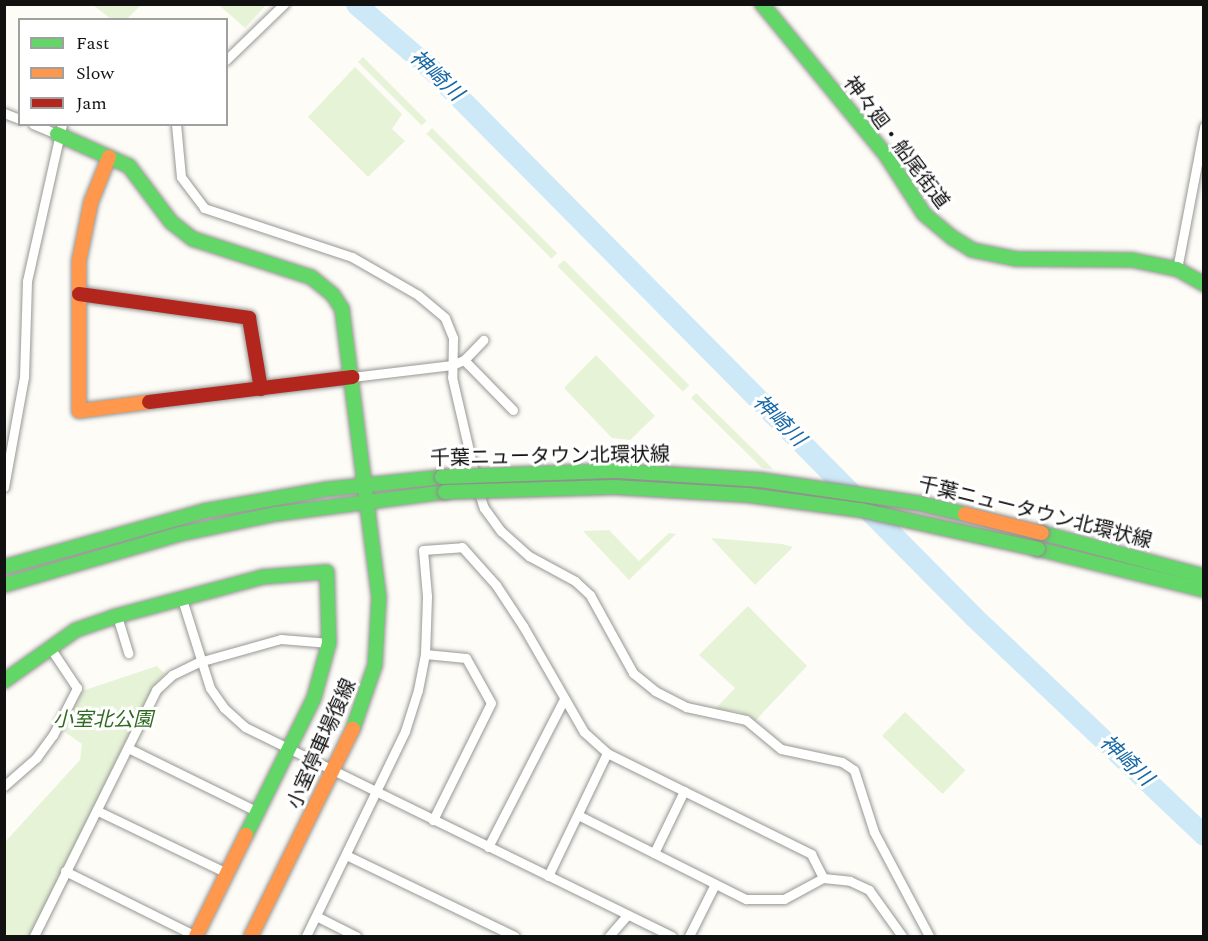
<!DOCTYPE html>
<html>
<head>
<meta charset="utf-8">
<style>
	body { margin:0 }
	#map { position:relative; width:1208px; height:941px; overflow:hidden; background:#fdfcf7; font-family:Spectral,"Noto Sans JP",serif }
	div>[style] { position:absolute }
	.green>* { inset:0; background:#e7f3d7; transform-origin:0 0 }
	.river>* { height:21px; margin:-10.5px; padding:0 10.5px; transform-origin:10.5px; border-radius:10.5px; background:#cde8f7 }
	.roads { filter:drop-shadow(0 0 2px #979795) drop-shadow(0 0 2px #979795) }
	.street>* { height:9px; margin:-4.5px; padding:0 4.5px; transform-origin:4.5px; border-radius:4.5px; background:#fffffe }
	.fast>* { height:14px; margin:-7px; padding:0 7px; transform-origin:7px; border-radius:7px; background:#63d668 }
	.slow>* { height:14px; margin:-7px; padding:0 7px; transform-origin:7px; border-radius:7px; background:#ff974d }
	.jam>* { height:14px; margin:-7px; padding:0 7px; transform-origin:7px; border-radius:7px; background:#b3261e }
	.bridges { filter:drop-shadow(0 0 2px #8e8d8b) drop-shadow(0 0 2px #8e8d8b) }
	.fast-bridge>* { height:14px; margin:-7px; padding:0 7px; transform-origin:7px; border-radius:7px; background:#63d668 }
	.slow-bridge>* { height:14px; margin:-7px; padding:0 7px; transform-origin:7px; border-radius:7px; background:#ff974d }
	span { translate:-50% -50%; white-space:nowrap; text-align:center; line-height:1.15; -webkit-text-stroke:6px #fff; paint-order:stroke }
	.street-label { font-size:20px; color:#111 }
	.park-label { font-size:20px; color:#2f6b1f; font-style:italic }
	.water-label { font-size:21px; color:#1768a6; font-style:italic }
	.frame { position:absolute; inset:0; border:6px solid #111; pointer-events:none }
	.legend { position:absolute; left:18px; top:18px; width:210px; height:108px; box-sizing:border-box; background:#fff; border:2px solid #a0a0a0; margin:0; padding:8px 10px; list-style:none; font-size:18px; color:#111 }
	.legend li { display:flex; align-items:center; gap:12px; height:30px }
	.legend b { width:30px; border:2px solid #a0a0a0 }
</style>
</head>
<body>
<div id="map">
	<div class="green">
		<i style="clip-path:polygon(93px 5px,141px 5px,126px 20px,111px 19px)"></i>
		<i style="clip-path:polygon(219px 5px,266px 5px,245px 28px)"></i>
		<i style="left:363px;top:57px;width:90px;height:7px;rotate:45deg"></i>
		<i style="clip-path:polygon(355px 67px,402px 114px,392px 129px,405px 141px,368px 177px,308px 117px)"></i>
		<i style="left:432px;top:128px;width:177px;height:8px;rotate:45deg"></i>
		<i style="left:564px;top:260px;width:177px;height:9px;rotate:45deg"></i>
		<i style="clip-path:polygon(596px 355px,655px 416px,630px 440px,612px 438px,564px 388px)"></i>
		<i style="clip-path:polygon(696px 393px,698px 395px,773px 469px,762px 468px,691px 398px)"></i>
		<i style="clip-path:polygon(609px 530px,639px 561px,669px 533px,676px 534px,629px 580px,583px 531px)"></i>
		<i style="clip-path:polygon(711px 538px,782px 544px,793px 547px,755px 585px)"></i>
		<i style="clip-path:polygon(748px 606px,807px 666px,755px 721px,740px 712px,715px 709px,735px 688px,699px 655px)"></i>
		<i style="clip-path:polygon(157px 666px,165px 674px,156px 683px,30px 936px,5px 936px,5px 842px,80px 760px,82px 744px,62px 730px,82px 691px)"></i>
		<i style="left:905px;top:712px;width:84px;height:33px;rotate:44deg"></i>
	</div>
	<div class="river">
		<i style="left:356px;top:4px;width:99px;rotate:40.9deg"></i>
		<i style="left:431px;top:69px;width:771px;rotate:45.26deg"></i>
		<i style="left:974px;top:617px;width:317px;rotate:43.5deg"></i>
	</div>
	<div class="roads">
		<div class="street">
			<i style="left:226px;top:60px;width:81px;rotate:-44deg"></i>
			<i style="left:4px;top:113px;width:17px;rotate:21deg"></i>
			<i style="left:33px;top:124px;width:26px;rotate:23deg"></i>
			<i style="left:176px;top:124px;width:53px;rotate:84.6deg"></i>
			<i style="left:181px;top:177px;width:39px;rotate:53deg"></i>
			<i style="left:204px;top:208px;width:156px;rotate:18.3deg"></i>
			<i style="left:352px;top:257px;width:76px;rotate:29.9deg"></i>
			<i style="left:418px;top:295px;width:35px;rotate:40deg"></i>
			<i style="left:445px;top:318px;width:22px;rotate:68deg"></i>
			<i style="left:453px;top:338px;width:39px;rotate:91deg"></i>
			<i style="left:452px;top:377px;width:116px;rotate:77deg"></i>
			<i style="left:478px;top:490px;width:19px;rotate:72deg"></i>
			<i style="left:484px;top:508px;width:29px;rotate:54deg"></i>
			<i style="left:501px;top:531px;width:38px;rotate:42deg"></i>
			<i style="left:529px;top:556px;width:52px;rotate:28.5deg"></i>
			<i style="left:575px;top:581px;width:21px;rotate:43deg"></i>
			<i style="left:590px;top:595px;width:89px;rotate:61.1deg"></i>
			<i style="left:633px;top:673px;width:28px;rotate:39deg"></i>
			<i style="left:655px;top:691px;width:35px;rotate:27deg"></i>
			<i style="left:686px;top:707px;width:61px;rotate:12.2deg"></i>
			<i style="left:746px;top:720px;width:45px;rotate:39.6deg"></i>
			<i style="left:781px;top:749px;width:62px;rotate:12deg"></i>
			<i style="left:842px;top:762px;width:14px;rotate:34deg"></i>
			<i style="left:854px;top:770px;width:65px;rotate:72.1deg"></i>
			<i style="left:874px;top:832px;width:118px;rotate:62.1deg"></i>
			<i style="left:1177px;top:269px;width:145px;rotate:-79.2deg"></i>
			<i style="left:464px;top:360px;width:70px;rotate:45.6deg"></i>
			<i style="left:352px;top:377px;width:101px;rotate:-6.8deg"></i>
			<i style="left:452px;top:365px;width:13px;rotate:-23deg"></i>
			<i style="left:464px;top:360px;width:28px;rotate:-46deg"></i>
			<i style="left:4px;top:487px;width:112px;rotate:-79.7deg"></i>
			<i style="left:24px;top:377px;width:96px;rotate:-88.2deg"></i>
			<i style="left:27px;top:281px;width:161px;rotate:-77.4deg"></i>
			<i style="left:181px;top:596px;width:96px;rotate:72.5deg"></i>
			<i style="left:210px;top:688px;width:24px;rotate:55deg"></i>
			<i style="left:224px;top:708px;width:28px;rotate:42deg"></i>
			<i style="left:245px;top:727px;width:475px;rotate:26.1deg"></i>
			<i style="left:117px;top:616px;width:39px;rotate:73deg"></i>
			<i style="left:425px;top:654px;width:41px;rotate:5.6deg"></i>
			<i style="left:466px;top:658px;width:51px;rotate:60.9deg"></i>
			<i style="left:491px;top:703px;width:131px;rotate:116.4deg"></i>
			<i style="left:128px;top:748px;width:145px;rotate:26.2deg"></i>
			<i style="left:4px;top:786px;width:43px;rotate:-41.2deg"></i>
			<i style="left:36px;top:758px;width:29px;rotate:-54deg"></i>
			<i style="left:53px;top:735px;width:53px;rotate:-62.9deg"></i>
			<i style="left:77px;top:688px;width:50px;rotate:-123.7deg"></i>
			<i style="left:98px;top:811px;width:143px;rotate:25.7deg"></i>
			<i style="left:578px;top:815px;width:188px;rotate:26.6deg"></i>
			<i style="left:746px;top:899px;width:38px"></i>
			<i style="left:784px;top:899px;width:44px;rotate:-28.3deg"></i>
			<i style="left:823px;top:878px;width:27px;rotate:6deg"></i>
			<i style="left:850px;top:881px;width:21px;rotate:25deg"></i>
			<i style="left:869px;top:890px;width:57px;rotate:54.3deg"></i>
			<i style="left:488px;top:847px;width:164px;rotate:-62.8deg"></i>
			<i style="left:654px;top:853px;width:69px;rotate:-64.2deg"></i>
			<i style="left:346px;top:855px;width:187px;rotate:25.7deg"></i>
			<i style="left:65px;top:871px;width:146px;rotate:26.4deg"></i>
			<i style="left:548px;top:876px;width:136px;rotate:-64.4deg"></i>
			<i style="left:316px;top:916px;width:45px;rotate:26.6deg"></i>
			<i style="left:34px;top:936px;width:275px;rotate:-63.6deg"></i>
			<i style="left:156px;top:690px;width:22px;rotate:-43deg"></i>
			<i style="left:172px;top:675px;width:30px;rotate:-26deg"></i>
			<i style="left:199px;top:662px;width:85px;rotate:-15.7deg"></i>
			<i style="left:281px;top:639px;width:48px;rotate:4.8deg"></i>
			<i style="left:306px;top:936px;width:228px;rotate:-64.2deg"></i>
			<i style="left:405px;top:731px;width:43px;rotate:-72.4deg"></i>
			<i style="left:418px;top:690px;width:37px;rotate:-79deg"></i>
			<i style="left:425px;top:654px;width:58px;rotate:-88deg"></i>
			<i style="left:427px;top:596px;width:46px;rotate:-95deg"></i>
			<i style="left:423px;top:550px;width:39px;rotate:-4deg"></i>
			<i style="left:462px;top:547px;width:51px;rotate:48.2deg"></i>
			<i style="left:496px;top:585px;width:49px;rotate:56.6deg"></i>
			<i style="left:523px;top:626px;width:122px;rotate:60.1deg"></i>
			<i style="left:584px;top:732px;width:31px;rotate:42deg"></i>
			<i style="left:607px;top:753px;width:228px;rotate:26.3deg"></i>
			<i style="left:811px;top:854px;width:27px;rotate:63deg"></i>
			<i style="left:609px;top:936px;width:28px;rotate:-49deg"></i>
			<i style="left:689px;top:936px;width:58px;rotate:-63.4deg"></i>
		</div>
		<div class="fast">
			<i style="left:762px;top:4px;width:195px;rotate:50.6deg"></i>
			<i style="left:886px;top:155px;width:70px;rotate:57.2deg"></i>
			<i style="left:924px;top:214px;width:38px;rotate:40deg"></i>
			<i style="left:953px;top:238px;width:22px;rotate:32deg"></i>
			<i style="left:972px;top:250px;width:46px;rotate:11.3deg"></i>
			<i style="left:1017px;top:259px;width:115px;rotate:0.5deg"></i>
			<i style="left:1132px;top:260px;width:46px;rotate:11.3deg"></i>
			<i style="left:1177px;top:269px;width:31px;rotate:29deg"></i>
			<i style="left:57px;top:134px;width:79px;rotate:24deg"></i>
			<i style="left:129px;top:166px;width:70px;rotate:53.1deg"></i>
			<i style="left:171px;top:222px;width:28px;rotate:38deg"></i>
			<i style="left:193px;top:239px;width:124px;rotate:17.9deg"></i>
			<i style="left:311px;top:277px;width:28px;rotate:39deg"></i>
			<i style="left:333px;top:295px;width:17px;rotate:57deg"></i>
			<i style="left:342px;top:309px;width:290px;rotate:82.7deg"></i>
			<i style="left:379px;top:597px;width:68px;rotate:93.4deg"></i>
			<i style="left:375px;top:665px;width:68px;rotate:109deg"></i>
			<i style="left:1042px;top:533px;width:168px;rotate:14.9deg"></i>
			<i style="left:1038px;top:549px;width:171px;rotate:13.9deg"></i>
			<i style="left:4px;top:567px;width:208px;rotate:-15.6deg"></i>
			<i style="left:204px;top:511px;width:126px;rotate:-10.1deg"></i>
			<i style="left:328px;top:489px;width:115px;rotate:-6deg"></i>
			<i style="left:4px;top:585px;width:183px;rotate:-16.2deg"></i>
			<i style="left:180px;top:534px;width:98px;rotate:-11.8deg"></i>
			<i style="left:276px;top:514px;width:170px;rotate:-7.4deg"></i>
			<i style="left:4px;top:681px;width:88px;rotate:-35.3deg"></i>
			<i style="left:76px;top:630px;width:39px;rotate:-19deg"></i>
			<i style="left:113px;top:617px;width:154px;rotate:-15deg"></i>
			<i style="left:262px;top:577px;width:65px;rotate:-4.4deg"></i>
			<i style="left:327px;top:572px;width:71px;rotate:88.4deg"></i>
			<i style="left:329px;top:643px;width:57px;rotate:105.3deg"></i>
			<i style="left:314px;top:698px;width:153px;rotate:116.4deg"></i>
		</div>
		<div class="slow">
			<i style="left:109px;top:157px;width:48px;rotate:111.8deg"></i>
			<i style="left:91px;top:202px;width:60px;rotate:101.5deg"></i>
			<i style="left:79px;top:261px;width:150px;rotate:90deg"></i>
			<i style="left:79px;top:411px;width:71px;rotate:-7.3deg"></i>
			<i style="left:196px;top:936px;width:113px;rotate:-63.7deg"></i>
			<i style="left:251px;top:936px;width:231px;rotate:-63.8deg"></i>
		</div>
		<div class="jam">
			<i style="left:79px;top:294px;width:172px;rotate:8deg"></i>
			<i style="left:249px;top:318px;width:72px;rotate:80.4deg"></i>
			<i style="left:149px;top:402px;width:205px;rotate:-7deg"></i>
		</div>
	</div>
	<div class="bridges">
		<div class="fast-bridge">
			<i style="left:442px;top:477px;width:176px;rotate:-2deg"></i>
			<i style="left:618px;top:471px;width:142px;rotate:3.6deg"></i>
			<i style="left:760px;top:480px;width:160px;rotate:8.3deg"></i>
			<i style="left:918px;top:503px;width:48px;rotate:13.2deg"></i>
			<i style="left:445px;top:492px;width:169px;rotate:-1.7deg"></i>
			<i style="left:614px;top:487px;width:134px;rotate:3.4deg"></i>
			<i style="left:748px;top:495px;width:114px;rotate:7.6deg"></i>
			<i style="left:861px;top:510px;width:181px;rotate:12.4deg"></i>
		</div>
		<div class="slow-bridge">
			<i style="left:965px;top:514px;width:79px;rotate:13.9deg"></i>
		</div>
	</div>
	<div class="street-label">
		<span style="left:896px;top:143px;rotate:53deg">神々廻・船尾街道</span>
		<span style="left:550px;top:457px;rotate:-1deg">千葉ニュータウン北環状線</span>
		<span style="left:1035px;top:513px;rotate:14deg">千葉ニュータウン北環状線</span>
		<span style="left:322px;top:744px;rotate:-66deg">小室停車場復線</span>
	</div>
	<div class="park-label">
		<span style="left:103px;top:720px">小室北公園</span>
	</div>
	<div class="water-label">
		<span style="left:436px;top:76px;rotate:43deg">神崎川</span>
		<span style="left:779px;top:421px;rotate:45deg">神崎川</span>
		<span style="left:1126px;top:761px;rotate:43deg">神崎川</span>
	</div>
	<div class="frame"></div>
	<ul class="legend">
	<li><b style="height:8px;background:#63d668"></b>Fast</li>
	<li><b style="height:8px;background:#ff974d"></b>Slow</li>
	<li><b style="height:8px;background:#b3261e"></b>Jam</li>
	</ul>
</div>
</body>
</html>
